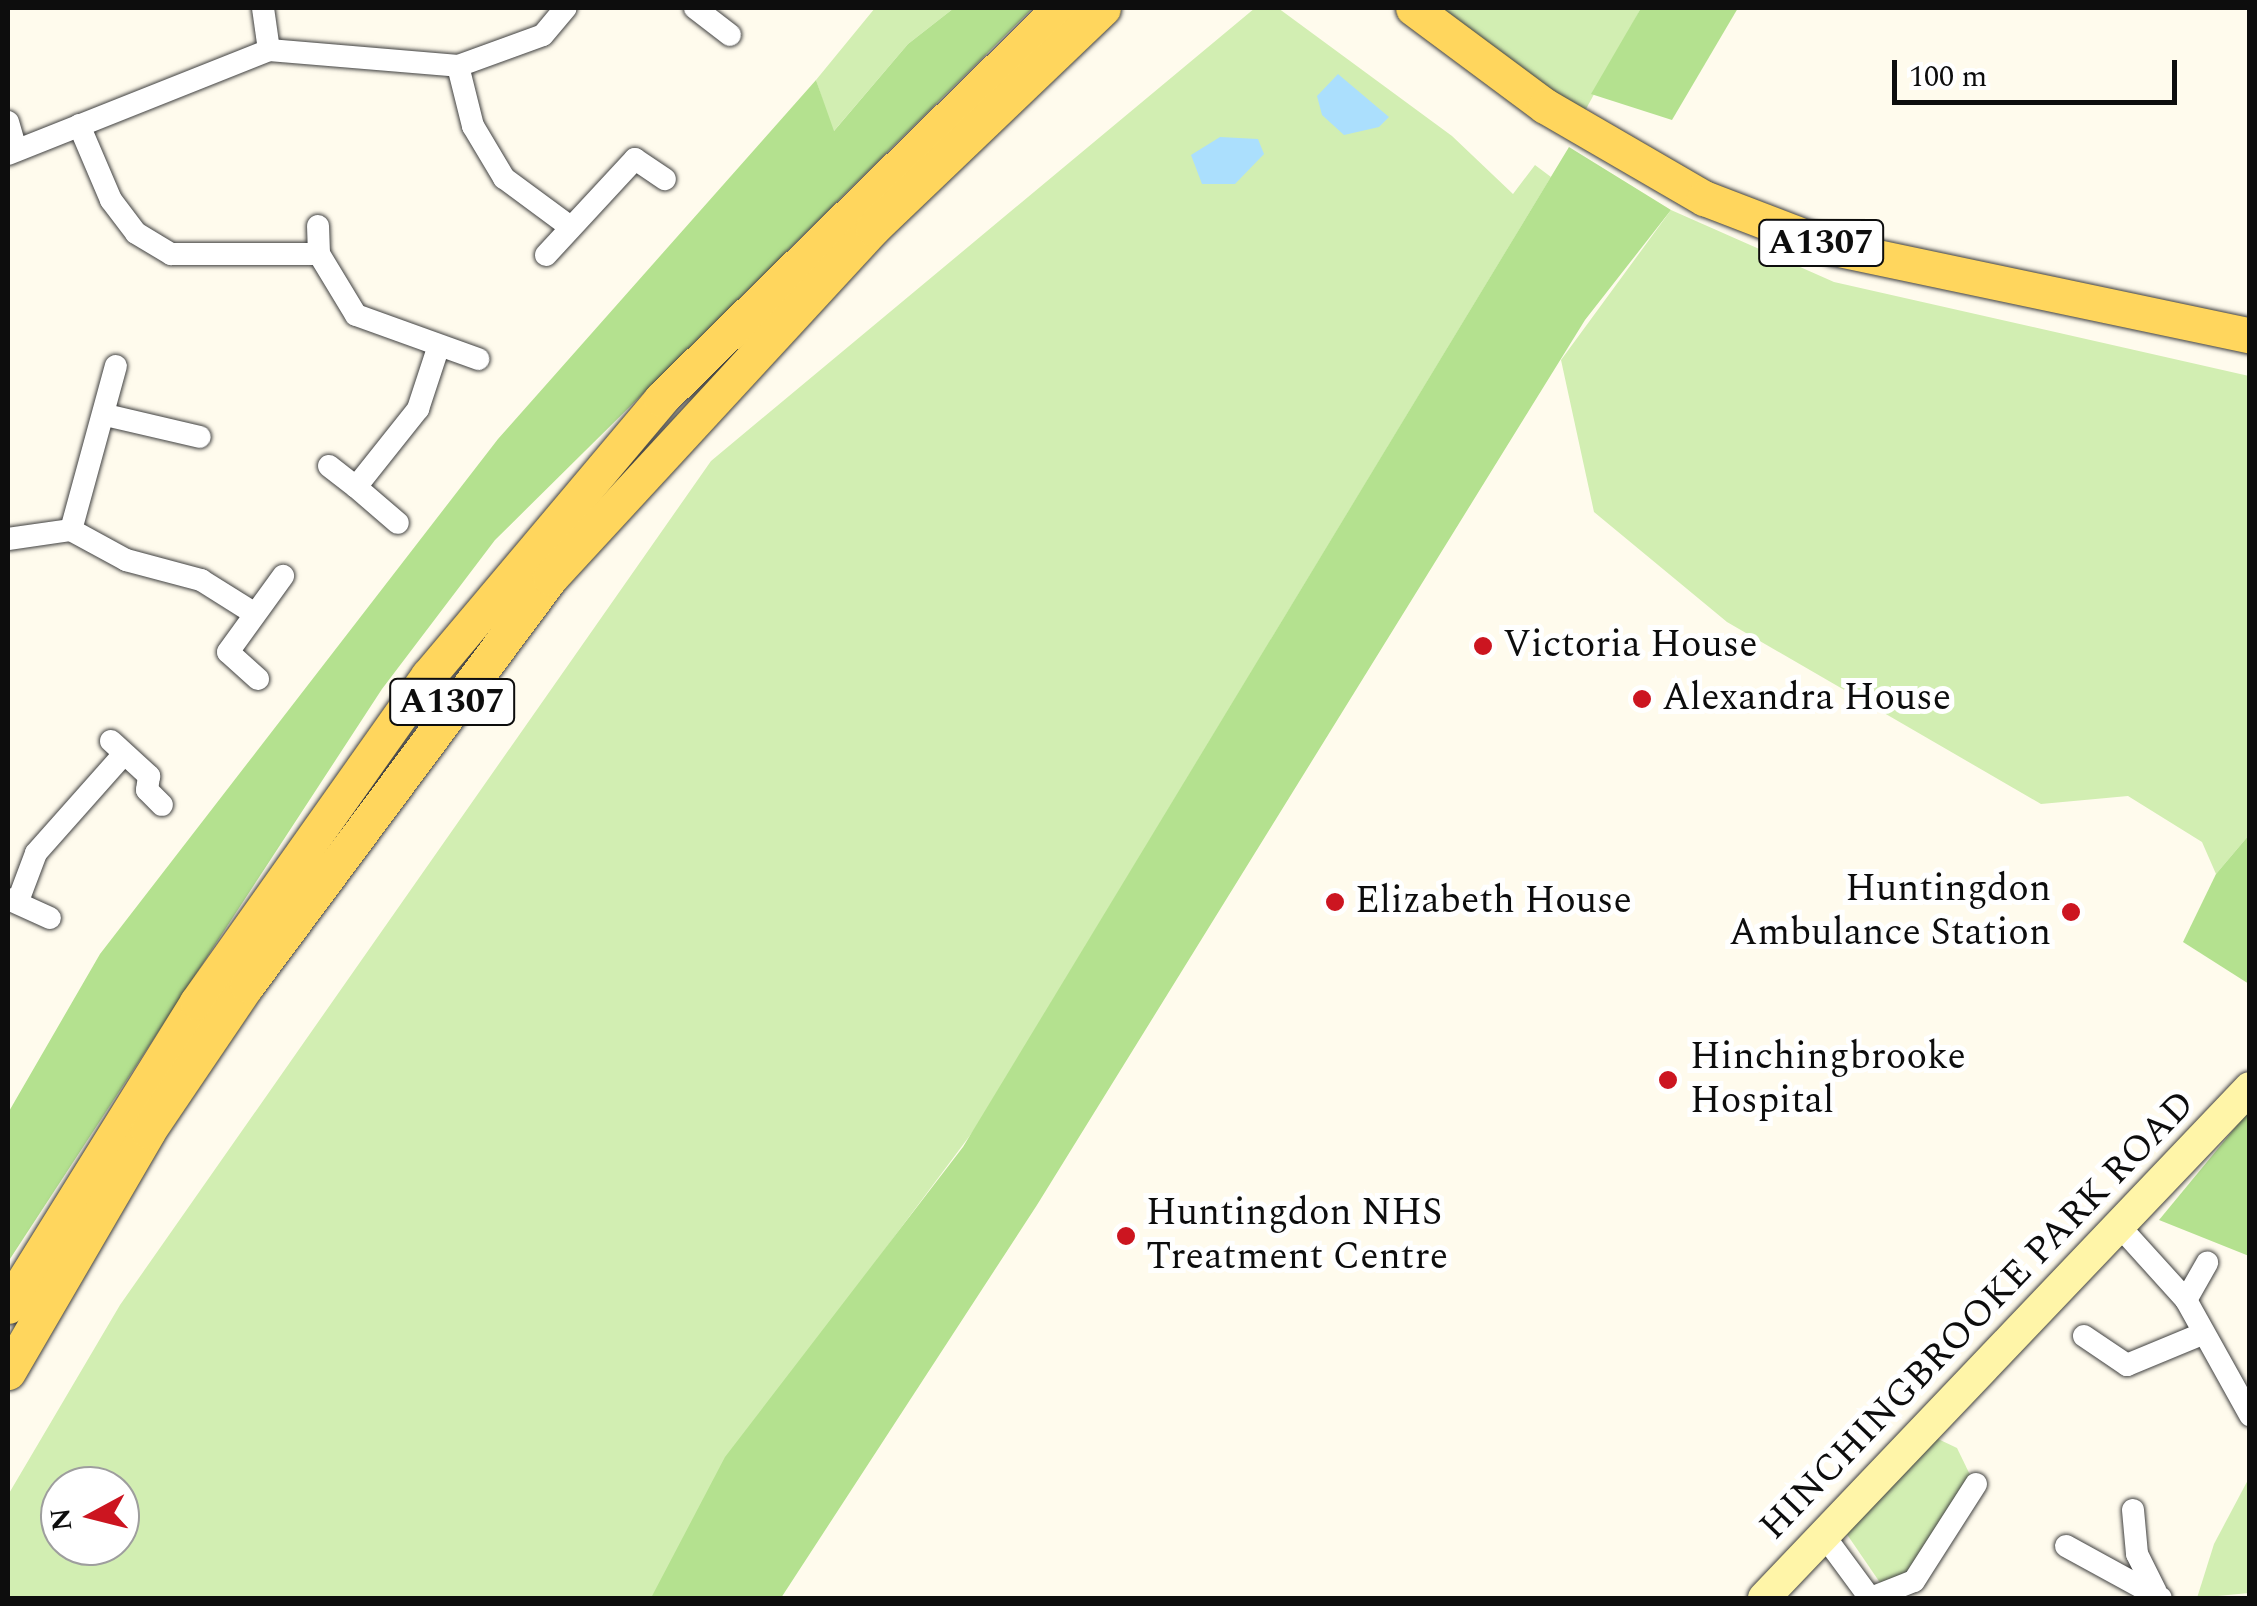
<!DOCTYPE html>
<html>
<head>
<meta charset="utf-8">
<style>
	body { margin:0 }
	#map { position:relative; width:2257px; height:1606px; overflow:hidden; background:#fffbed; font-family:Spectral,serif }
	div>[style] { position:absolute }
	.green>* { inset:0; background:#d2eeb2 }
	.forest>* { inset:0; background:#b4e18f }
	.water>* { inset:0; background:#abdffd }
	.roads { filter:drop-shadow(0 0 2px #404040) drop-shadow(0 0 2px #404040) }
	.street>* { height:22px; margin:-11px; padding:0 11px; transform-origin:11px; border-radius:11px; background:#fff }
	.secondary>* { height:32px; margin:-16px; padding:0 16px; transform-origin:16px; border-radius:16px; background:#fff5a8 }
	.primary>* { height:35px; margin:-17.5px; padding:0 17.5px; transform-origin:17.5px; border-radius:17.5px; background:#ffd65d }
	.dots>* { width:28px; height:28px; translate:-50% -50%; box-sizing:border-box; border:5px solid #fff; border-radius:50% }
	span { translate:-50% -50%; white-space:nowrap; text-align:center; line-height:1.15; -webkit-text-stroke:10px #fff; paint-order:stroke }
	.shield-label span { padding:2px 8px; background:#fff; border:2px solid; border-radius:8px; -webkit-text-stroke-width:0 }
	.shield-label { font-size:35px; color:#0d0d0d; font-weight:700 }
	.poi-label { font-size:38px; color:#0d0d0d }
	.left { translate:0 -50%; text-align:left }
	.right { translate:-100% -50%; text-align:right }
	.street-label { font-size:38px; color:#0d0d0d }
	.frame { position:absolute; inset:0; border:10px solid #0d0d0d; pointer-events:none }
	.north { position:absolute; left:40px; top:1466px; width:100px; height:100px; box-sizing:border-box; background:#fff; border:2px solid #9e9e9e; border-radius:50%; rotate:263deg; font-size:28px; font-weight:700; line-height:40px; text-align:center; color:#0d0d0d }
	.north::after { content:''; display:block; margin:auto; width:35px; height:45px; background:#cc1520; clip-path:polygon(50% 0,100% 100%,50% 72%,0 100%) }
	.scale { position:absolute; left:1892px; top:60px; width:285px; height:45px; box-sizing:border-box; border:5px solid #0d0d0d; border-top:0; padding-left:12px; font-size:30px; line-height:35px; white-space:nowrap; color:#0d0d0d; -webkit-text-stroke:8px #fff; paint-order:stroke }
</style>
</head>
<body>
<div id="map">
	<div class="green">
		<i style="clip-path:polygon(875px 8px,954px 8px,908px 44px,833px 132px,816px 80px)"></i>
		<i style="clip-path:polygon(evenodd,1255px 8px,1278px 8px,1452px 136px,1513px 194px,1535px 165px,1551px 177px,974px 1130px,729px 1458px,655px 1598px,8px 1598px,8px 1495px,120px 1305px,711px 461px,1255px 8px,60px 1486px,120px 1486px,120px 1546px,60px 1546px,60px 1486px)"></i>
		<i style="clip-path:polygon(1431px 8px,1641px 8px,1580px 120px)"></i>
		<i style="clip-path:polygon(1671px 210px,1834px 282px,2249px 376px,2249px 835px,2216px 874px,2202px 842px,2128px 796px,2041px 804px,1727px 622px,1594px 512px,1561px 360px)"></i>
		<i style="clip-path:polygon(1936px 1438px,1957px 1448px,1973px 1481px,1938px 1548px,1885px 1590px,1844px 1530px)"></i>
		<i style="clip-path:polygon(2249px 1478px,2249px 1593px,2197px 1598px,2214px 1544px)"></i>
	</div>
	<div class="forest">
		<i style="clip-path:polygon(954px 8px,1033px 8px,495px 540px,382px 689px,8px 1262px,8px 1113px,100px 954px,498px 439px,816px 80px,834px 131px,908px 44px)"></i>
		<i style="clip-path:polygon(1641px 8px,1738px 8px,1672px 120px,1591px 94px)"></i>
		<i style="clip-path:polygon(1569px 147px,1671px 210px,1585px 320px,1037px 1205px,781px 1598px,651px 1598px,725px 1457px,963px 1147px)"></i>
		<i style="clip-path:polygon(2249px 835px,2249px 984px,2183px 942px,2216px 874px)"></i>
		<i style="clip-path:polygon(2249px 1111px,2249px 1256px,2159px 1220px)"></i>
	</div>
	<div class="water">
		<i style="clip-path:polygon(1338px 74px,1389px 117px,1379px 127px,1344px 135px,1322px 115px,1317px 96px)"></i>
		<i style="clip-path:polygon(1220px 137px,1258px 139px,1264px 154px,1235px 184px,1202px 184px,1191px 155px)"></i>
	</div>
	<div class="roads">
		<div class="street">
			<i style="left:263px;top:8px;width:42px;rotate:81.9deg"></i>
			<i style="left:695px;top:8px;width:44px;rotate:37.6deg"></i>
			<i style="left:458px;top:66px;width:62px;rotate:76deg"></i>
			<i style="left:473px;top:126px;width:61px;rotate:59.2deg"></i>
			<i style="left:504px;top:178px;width:81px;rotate:36.4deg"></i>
			<i style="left:8px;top:122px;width:29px;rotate:74deg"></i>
			<i style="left:79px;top:125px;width:82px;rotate:66.9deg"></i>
			<i style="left:111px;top:200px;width:41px;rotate:52.9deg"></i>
			<i style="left:136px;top:233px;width:41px;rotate:31deg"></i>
			<i style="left:171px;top:254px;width:148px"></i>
			<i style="left:319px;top:254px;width:28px;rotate:-92deg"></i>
			<i style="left:8px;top:154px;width:281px;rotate:-21.7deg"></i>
			<i style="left:269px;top:50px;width:190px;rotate:4.8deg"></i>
			<i style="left:458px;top:66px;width:90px;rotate:-20deg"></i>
			<i style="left:543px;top:35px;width:35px;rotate:-50deg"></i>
			<i style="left:319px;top:254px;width:71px;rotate:58.8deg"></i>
			<i style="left:356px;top:315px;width:130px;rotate:19.8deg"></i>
			<i style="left:546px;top:255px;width:131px;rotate:-47.2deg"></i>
			<i style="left:635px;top:159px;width:36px;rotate:34deg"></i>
			<i style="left:110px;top:416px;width:92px;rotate:13.1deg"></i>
			<i style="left:329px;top:466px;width:34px;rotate:38deg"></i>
			<i style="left:356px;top:487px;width:100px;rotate:-51.5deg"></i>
			<i style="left:418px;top:409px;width:64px;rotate:-71.8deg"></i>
			<i style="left:356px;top:487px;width:55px;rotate:40.6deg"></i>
			<i style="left:71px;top:530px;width:170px;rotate:-74.7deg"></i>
			<i style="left:8px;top:539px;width:64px;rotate:-8.1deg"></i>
			<i style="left:71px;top:530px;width:63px;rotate:28.6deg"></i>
			<i style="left:126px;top:560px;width:78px;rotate:14.9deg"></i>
			<i style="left:201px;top:580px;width:60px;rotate:32.1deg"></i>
			<i style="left:258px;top:679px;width:40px;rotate:-138deg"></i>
			<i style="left:228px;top:652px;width:94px;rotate:-54.1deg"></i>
			<i style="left:111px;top:741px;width:52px;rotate:42.6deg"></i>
			<i style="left:149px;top:776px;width:14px;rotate:98deg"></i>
			<i style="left:147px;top:790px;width:21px;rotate:45deg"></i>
			<i style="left:8px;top:899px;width:46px;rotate:24.3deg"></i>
			<i style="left:18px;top:901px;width:51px;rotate:-69.4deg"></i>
			<i style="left:36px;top:853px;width:131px;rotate:-48.4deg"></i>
			<i style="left:2121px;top:1228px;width:97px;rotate:47.9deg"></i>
			<i style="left:2186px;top:1300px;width:132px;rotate:60.9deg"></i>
			<i style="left:2186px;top:1300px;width:43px;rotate:-60.4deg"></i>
			<i style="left:2084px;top:1336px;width:52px;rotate:34deg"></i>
			<i style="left:2127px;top:1365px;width:81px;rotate:-22.5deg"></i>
			<i style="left:2133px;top:1510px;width:44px;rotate:84.8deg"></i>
			<i style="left:2137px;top:1554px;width:42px;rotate:63.4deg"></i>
			<i style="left:1825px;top:1537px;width:76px;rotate:53.6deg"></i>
			<i style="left:2066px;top:1546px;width:108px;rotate:28.7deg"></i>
			<i style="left:1871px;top:1598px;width:46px;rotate:-21.6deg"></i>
			<i style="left:1914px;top:1581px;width:115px;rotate:-57.4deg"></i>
		</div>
		<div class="secondary">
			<i style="left:1764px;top:1598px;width:704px;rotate:-46.38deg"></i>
		</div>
		<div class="primary">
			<i style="left:1413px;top:8px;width:164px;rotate:36.6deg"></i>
			<i style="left:1545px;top:106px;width:184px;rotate:30.1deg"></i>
			<i style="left:1704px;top:198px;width:139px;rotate:21deg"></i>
			<i style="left:1834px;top:248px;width:425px;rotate:11.9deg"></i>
			<i style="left:8px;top:1306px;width:358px;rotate:-58.1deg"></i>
			<i style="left:197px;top:1002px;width:400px;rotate:-54.7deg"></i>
			<i style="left:428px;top:676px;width:362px;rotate:-49.9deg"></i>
			<i style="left:661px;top:399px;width:559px;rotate:-44.42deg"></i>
			<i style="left:8px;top:1372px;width:279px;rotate:-59.8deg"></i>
			<i style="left:148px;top:1131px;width:176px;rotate:-55.9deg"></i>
			<i style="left:247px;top:985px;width:507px;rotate:-53.33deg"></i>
			<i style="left:550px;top:578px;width:476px;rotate:-47.3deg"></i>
			<i style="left:873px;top:228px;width:318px;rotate:-43.7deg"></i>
		</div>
	</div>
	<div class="dots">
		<i style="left:1483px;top:646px;background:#cc1520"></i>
		<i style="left:1642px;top:699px;background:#cc1520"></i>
		<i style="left:1335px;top:902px;background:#cc1520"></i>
		<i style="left:2071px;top:912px;background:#cc1520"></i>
		<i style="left:1668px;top:1080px;background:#cc1520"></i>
		<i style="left:1126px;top:1236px;background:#cc1520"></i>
	</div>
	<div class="shield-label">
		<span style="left:1821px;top:243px">A1307</span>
		<span style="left:452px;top:702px">A1307</span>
	</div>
	<div class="poi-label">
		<span class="left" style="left:1503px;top:646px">Victoria House</span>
		<span class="left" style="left:1662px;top:699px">Alexandra House</span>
		<span class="right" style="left:2051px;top:912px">Huntingdon<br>Ambulance Station</span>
		<span class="left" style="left:1355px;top:902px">Elizabeth House</span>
		<span class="left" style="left:1690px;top:1080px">Hinchingbrooke<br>Hospital</span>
		<span class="left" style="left:1146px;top:1236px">Huntingdon NHS<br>Treatment Centre</span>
	</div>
	<div class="street-label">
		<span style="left:1978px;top:1316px;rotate:-46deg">HINCHINGBROOKE PARK ROAD</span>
	</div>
	<div class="frame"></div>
	<div class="north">N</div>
	<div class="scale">100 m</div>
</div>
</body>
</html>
